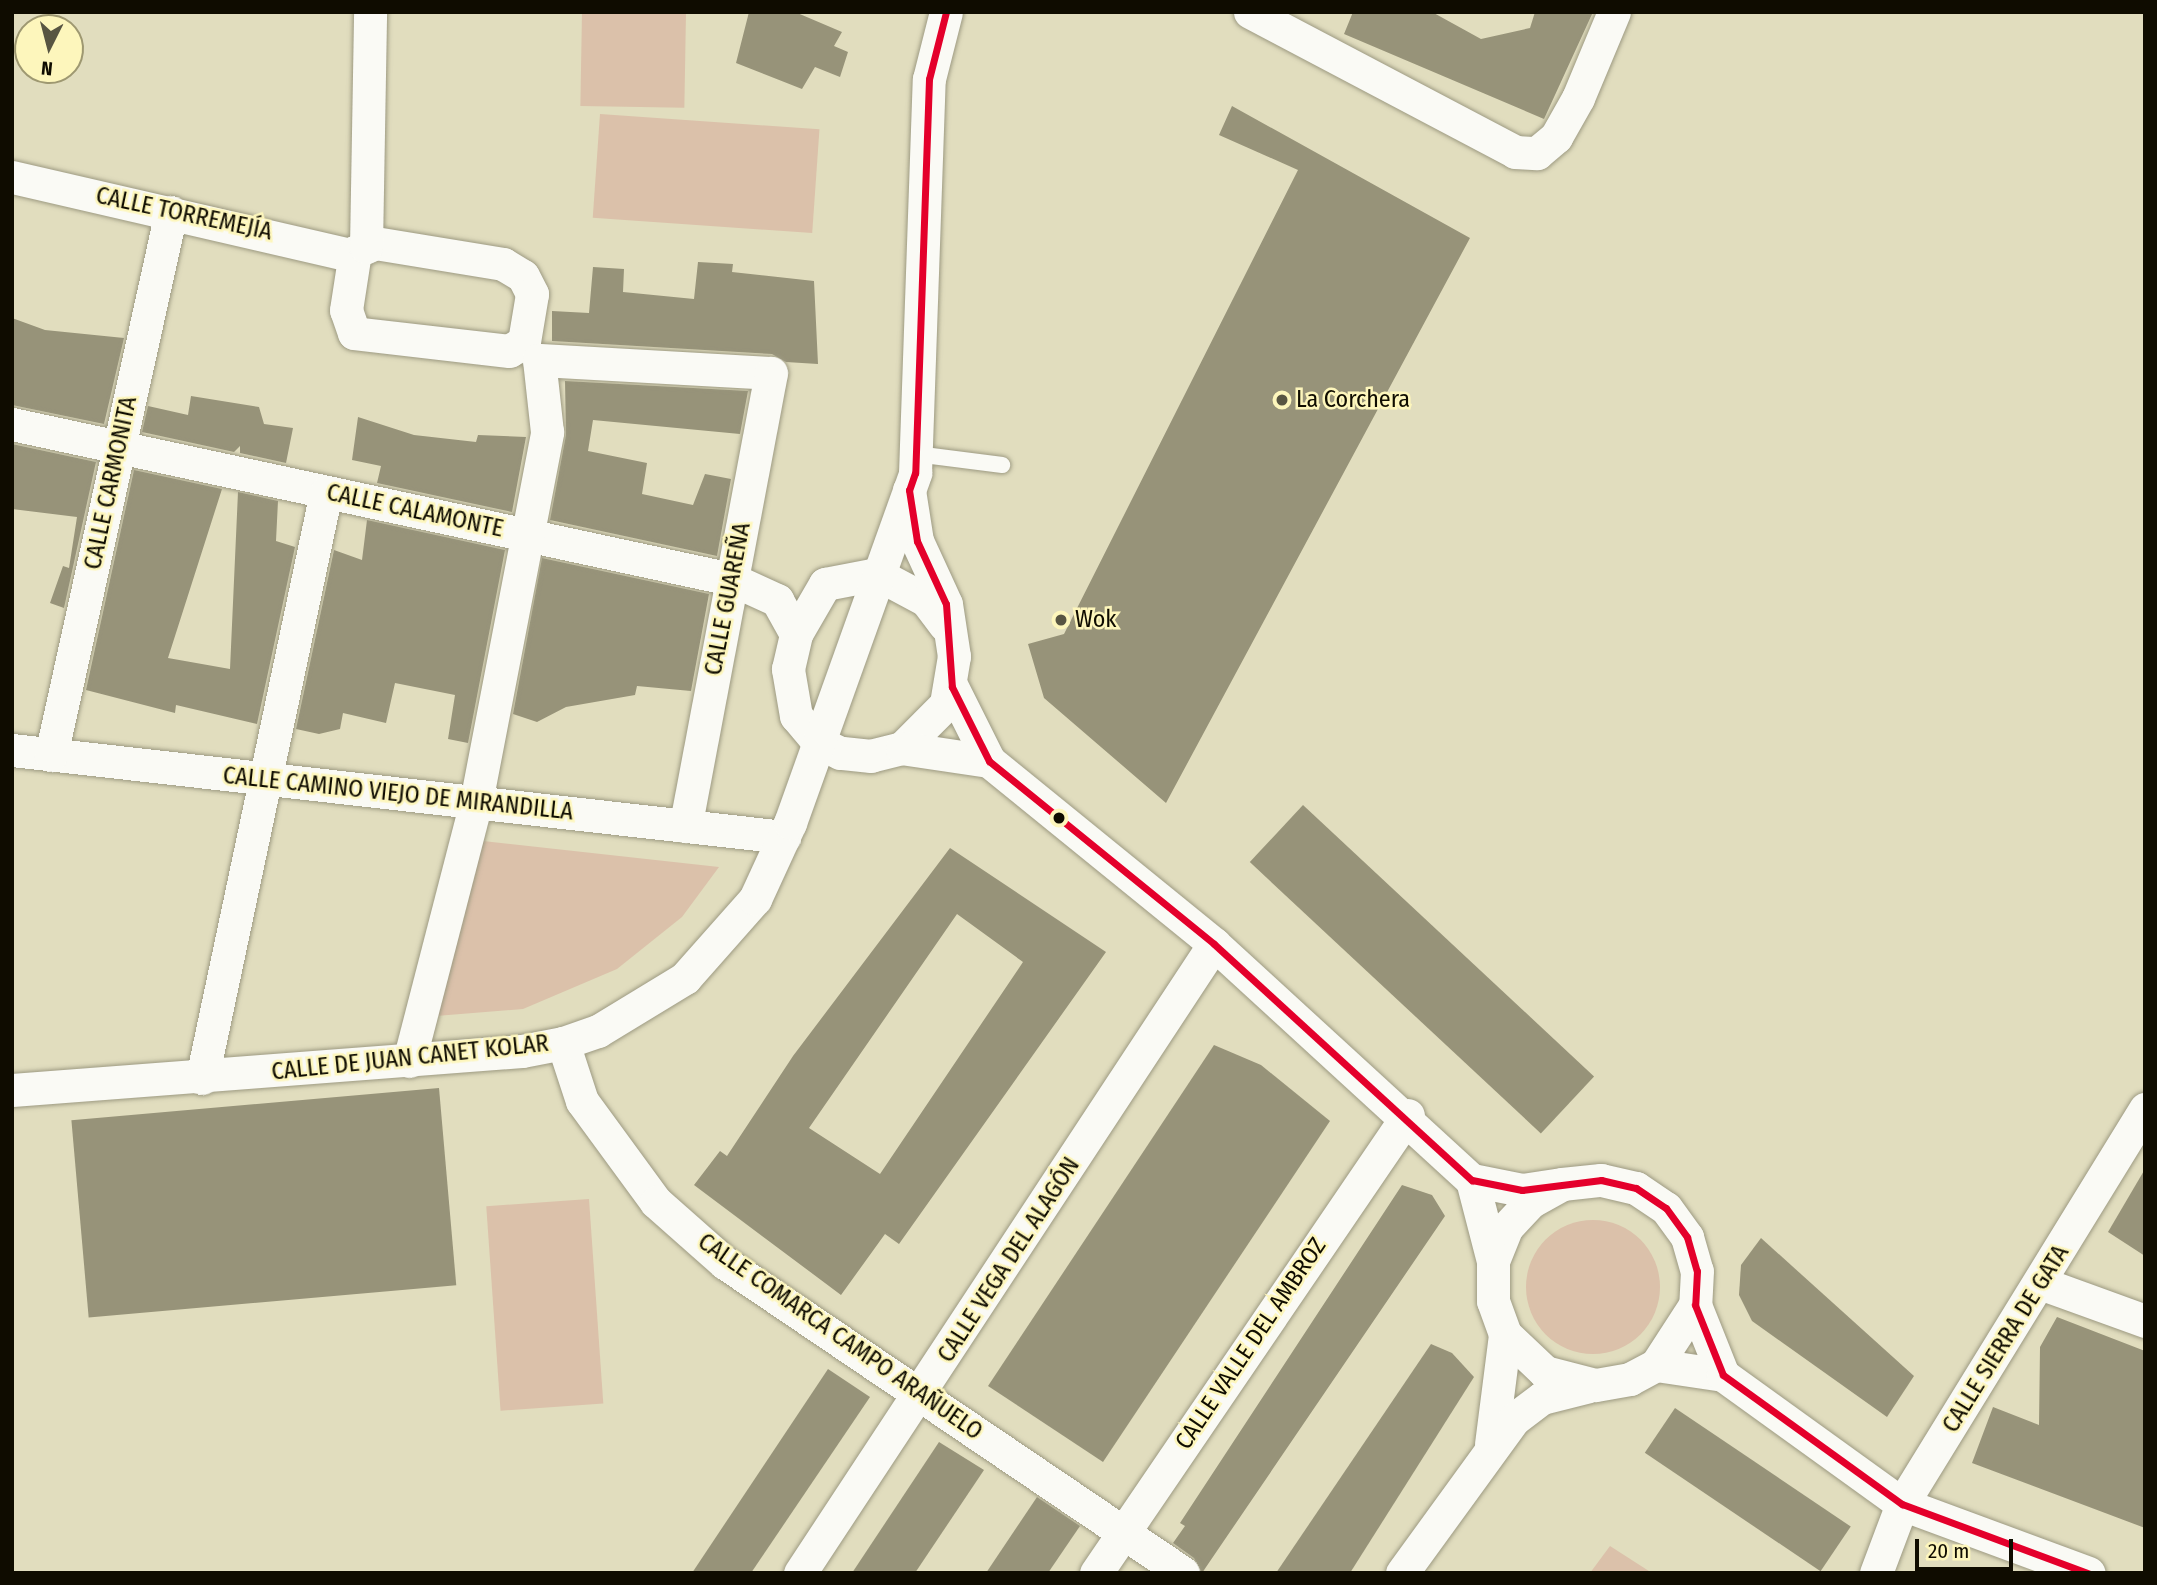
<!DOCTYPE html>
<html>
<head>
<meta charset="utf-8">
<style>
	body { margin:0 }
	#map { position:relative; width:2157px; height:1585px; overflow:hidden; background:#e1ddbe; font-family:"Fira Sans Condensed",sans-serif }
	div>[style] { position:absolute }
	.green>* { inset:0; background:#dbc1aa; transform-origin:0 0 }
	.round { border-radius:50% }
	.building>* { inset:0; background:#979379; transform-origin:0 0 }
	.roads { filter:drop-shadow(0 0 2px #9d9a82) drop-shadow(0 0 2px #9d9a82) }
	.lane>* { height:16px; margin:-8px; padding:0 8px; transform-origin:8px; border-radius:8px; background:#fafaf5 }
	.street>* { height:33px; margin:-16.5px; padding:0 16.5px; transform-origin:16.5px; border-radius:16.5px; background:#fafaf5 }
	.bus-1>* { height:7px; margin:-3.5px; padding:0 3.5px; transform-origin:3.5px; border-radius:3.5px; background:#e4002b }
	.dots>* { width:19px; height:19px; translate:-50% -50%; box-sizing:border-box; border:4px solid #fdf6bc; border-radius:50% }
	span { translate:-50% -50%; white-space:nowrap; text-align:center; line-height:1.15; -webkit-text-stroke:5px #fdf6bc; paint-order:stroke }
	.street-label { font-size:24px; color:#0f0c00 }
	.poi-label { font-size:24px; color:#0f0c00 }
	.left { translate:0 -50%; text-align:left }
	.frame { position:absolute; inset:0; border:14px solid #0f0c00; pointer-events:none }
	.north { position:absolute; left:14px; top:14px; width:70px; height:70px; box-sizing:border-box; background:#fdf6bc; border:2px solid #9e9871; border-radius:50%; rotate:186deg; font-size:19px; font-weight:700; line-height:28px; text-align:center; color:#0f0c00 }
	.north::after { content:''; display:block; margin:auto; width:24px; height:32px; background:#585542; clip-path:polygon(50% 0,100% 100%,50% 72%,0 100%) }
	.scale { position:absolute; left:1915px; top:1539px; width:98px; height:32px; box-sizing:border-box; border:4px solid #0f0c00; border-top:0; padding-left:9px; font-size:21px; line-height:24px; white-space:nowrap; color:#0f0c00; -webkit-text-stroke:5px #fdf6bc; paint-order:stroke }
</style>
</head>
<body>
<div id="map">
	<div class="green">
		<i style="left:582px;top:12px;width:104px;height:94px;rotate:1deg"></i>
		<i style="left:600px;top:114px;width:220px;height:104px;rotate:4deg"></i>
		<i style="clip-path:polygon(474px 840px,719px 867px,682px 917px,617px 969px,523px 1009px,436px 1016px)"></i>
		<i style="left:589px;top:1199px;width:205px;height:103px;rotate:86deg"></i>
		<i class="round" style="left:1526px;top:1220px;width:134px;height:134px"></i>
		<i style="clip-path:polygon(1610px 1546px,1652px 1573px,1590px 1573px)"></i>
	</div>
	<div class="building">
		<i style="clip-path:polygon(749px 12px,795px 12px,842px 32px,834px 46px,848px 52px,840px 77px,815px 67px,802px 89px,736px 63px)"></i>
		<i style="clip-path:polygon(1353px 12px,1432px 12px,1481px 39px,1530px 28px,1535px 12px,1593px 12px,1544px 119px,1344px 34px)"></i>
		<i style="clip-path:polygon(1232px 106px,1470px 238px,1166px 803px,1044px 698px,1028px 644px,1064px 634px,1298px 170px,1219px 135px)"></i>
		<i style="clip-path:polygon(698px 262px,733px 264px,732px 272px,814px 281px,818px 364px,786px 362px,772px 354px,552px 341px,552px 311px,589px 313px,593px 267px,624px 269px,623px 292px,694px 299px)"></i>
		<i style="clip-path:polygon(12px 318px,45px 330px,124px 338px,104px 424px,12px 405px)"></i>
		<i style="clip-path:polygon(565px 381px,748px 391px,740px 434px,593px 420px,588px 451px,647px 463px,642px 494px,693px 505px,705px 474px,731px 479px,717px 556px,550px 520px,566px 435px)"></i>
		<i style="clip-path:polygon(191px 396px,259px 407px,264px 424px,293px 428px,286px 463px,240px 453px,240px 446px,234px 452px,142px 432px,148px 406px,188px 415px)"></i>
		<i style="clip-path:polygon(358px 417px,414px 435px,476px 442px,478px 435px,526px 437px,512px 512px,377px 483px,381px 466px,352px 460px)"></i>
		<i style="clip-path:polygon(12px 444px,96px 462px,64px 608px,50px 603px,63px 566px,69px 568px,77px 517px,12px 509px)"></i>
		<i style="clip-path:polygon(134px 470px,222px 489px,168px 658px,230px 669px,238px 492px,278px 501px,276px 541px,295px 547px,257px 724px,176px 705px,175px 713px,86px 690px)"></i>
		<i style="clip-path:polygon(367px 520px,505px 550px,468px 743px,448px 739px,455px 695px,395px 683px,386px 723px,343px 713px,340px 729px,319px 734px,296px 729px,334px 550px,362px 560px)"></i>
		<i style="clip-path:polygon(542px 558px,709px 594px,691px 691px,637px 686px,635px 695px,566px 707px,537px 722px,513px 714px)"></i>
		<i style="left:1303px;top:805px;width:398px;height:78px;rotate:43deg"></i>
		<i style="clip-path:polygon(evenodd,950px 848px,1106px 952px,899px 1244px,885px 1234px,841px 1295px,694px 1185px,720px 1151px,727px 1156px,793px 1056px,950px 848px,957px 914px,1023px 962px,880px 1174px,809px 1128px,957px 914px)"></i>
		<i style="clip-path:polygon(1214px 1045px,1261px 1065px,1330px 1121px,1103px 1462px,988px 1386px)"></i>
		<i style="left:439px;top:1088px;width:198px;height:369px;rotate:85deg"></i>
		<i style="clip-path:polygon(2145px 1169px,2145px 1256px,2108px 1232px)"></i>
		<i style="clip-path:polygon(1402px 1185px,1432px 1195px,1445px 1216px,1202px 1573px,1194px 1558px,1173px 1543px,1185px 1526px,1180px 1523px)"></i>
		<i style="clip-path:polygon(1761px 1238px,1914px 1376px,1887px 1417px,1752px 1321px,1739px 1295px,1741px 1265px)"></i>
		<i style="clip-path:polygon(2057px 1317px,2145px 1351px,2145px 1528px,1972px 1463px,1993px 1407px,2039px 1425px,2040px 1347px)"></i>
		<i style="clip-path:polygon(1431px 1344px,1452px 1353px,1474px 1377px,1350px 1573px,1276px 1573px)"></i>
		<i style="clip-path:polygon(828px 1369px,870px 1397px,751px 1573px,692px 1573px)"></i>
		<i style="left:1675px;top:1408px;width:212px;height:54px;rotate:34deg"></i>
		<i style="clip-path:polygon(939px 1442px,984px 1470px,915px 1573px,852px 1573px)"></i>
		<i style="clip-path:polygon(1037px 1497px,1080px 1526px,1048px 1573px,986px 1573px)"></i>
	</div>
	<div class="roads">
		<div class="lane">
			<i style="left:916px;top:454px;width:87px;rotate:7.3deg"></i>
		</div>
		<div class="street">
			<i style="left:1250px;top:12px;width:300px;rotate:27.8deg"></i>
			<i style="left:1515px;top:152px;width:22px;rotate:3deg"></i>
			<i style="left:1537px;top:153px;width:25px;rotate:-40deg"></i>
			<i style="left:1556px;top:137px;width:45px;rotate:-60.6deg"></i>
			<i style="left:1578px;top:98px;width:93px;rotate:-67.3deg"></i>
			<i style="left:12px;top:177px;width:351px;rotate:13deg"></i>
			<i style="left:375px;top:243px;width:130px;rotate:9.3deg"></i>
			<i style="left:503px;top:264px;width:23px;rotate:31deg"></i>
			<i style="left:523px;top:276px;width:20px;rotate:63deg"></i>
			<i style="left:532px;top:294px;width:49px;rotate:99.5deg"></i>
			<i style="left:524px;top:342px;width:17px;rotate:149deg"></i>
			<i style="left:509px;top:351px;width:156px;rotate:-173.4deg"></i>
			<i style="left:354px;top:333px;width:24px;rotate:-109deg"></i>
			<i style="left:346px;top:310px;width:59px;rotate:-81.2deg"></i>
			<i style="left:355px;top:252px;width:22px;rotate:-24deg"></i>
			<i style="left:366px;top:247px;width:235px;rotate:-89deg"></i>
			<i style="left:539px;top:360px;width:232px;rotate:3.2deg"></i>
			<i style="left:771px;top:373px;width:461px;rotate:100.7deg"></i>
			<i style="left:12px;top:424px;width:736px;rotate:12.17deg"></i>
			<i style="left:731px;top:579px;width:51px;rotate:24.5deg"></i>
			<i style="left:777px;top:600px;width:39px;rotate:61deg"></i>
			<i style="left:909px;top:490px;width:52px;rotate:81.1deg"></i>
			<i style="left:917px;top:541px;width:69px;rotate:65.3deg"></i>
			<i style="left:946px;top:604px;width:53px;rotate:81.3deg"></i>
			<i style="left:954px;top:656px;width:49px;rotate:99.5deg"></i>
			<i style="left:946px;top:704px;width:62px;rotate:135deg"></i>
			<i style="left:902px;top:748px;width:32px;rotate:166deg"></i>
			<i style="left:871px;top:756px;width:31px;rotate:-174deg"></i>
			<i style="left:840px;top:753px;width:25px;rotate:-153deg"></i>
			<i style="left:818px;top:742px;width:34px;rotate:-130deg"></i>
			<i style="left:796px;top:716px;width:48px;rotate:-99.7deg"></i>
			<i style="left:788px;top:669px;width:36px;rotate:-77deg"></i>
			<i style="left:796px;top:634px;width:58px;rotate:-59.9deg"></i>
			<i style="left:825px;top:584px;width:53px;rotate:-10.9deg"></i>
			<i style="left:877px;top:574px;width:55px;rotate:28deg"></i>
			<i style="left:926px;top:600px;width:31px;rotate:53deg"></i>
			<i style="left:952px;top:687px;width:83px;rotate:63.4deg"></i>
			<i style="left:989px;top:761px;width:290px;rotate:39.1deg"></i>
			<i style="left:1214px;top:944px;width:350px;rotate:42.5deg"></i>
			<i style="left:1472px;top:1180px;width:84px;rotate:75.5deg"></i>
			<i style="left:902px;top:748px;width:88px;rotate:8.5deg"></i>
			<i style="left:12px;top:750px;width:777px;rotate:6.43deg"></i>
			<i style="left:51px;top:755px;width:556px;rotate:-77.54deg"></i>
			<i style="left:563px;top:1043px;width:61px;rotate:71.9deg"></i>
			<i style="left:582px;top:1101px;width:125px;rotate:53.8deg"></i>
			<i style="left:656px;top:1202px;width:92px;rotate:41.5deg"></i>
			<i style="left:725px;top:1263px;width:553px;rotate:34.09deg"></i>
			<i style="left:409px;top:1061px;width:268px;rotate:-75.5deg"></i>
			<i style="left:476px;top:802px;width:377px;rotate:-79.1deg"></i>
			<i style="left:547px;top:432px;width:72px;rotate:-96.3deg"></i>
			<i style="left:202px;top:1078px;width:599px;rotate:-78.05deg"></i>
			<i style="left:12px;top:1090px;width:511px;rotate:-4.37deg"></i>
			<i style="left:522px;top:1051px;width:42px;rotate:-11deg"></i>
			<i style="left:563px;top:1043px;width:37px;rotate:-19deg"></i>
			<i style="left:598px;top:1031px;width:102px;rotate:-31.3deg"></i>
			<i style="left:685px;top:978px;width:106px;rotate:-48.5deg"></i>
			<i style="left:755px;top:899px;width:84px;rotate:-65.3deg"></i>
			<i style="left:790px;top:823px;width:372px;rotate:-70.3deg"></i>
			<i style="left:915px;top:473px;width:394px;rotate:-88deg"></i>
			<i style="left:929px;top:79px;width:69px;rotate:-75.8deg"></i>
			<i style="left:1472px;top:1180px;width:51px;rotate:11.3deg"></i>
			<i style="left:1522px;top:1190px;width:40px;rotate:-8.5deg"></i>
			<i style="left:1562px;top:1184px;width:39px;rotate:-6deg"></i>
			<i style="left:1601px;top:1180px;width:36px;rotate:13deg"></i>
			<i style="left:1636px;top:1188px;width:36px;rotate:34deg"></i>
			<i style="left:1666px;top:1208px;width:36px;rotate:54deg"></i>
			<i style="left:1687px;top:1237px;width:35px;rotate:74deg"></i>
			<i style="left:1697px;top:1271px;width:34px;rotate:93deg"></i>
			<i style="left:1695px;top:1305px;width:72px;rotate:123deg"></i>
			<i style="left:1656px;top:1365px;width:30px;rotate:152deg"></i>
			<i style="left:1630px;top:1379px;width:36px;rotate:170deg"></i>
			<i style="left:1595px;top:1385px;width:52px;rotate:-165.4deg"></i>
			<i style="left:1545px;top:1372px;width:55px;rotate:-136.5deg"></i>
			<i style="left:1505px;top:1334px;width:35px;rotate:-110deg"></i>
			<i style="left:1493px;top:1301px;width:40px;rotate:-90deg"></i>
			<i style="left:1493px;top:1261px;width:35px;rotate:-68deg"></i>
			<i style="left:1506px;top:1228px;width:35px;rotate:-47deg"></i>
			<i style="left:1530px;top:1202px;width:37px;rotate:-29deg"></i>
			<i style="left:2043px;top:1284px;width:109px;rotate:19.9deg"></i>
			<i style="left:1695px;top:1305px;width:75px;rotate:68.2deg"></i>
			<i style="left:1656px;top:1365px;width:68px;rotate:8.5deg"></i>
			<i style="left:1723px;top:1375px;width:221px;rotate:35.8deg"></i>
			<i style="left:1902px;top:1504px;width:199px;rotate:20.3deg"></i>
			<i style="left:1491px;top:1444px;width:111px;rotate:-82.7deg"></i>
			<i style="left:800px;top:1573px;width:753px;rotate:-56.65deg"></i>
			<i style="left:1096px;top:1573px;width:554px;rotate:-55.74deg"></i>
			<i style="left:1402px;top:1573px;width:190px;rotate:-54deg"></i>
			<i style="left:1514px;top:1419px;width:35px;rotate:-37deg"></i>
			<i style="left:1542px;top:1398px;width:45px;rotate:-14deg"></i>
			<i style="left:1876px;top:1573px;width:74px;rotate:-69.4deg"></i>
			<i style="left:1902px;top:1504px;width:464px;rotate:-58.4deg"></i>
		</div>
	</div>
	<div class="bus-1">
		<i style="left:946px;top:12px;width:69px;rotate:104.2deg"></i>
		<i style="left:929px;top:79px;width:394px;rotate:92deg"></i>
		<i style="left:915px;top:473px;width:18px;rotate:109deg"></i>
		<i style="left:909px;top:490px;width:52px;rotate:81.1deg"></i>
		<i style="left:917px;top:541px;width:69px;rotate:65.3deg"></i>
		<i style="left:946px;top:604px;width:83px;rotate:85.9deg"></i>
		<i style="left:952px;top:687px;width:83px;rotate:63.4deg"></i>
		<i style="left:989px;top:761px;width:290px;rotate:39.1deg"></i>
		<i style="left:1214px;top:944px;width:350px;rotate:42.5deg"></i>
		<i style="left:1472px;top:1180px;width:51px;rotate:11.3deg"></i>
		<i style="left:1522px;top:1190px;width:80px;rotate:-7.2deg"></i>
		<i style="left:1601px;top:1180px;width:36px;rotate:13deg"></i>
		<i style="left:1636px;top:1188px;width:36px;rotate:34deg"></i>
		<i style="left:1666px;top:1208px;width:36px;rotate:54deg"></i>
		<i style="left:1687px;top:1237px;width:35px;rotate:74deg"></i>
		<i style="left:1697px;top:1271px;width:34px;rotate:93deg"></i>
		<i style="left:1695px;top:1305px;width:75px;rotate:68.2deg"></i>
		<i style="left:1723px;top:1375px;width:221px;rotate:35.8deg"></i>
		<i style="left:1902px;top:1504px;width:198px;rotate:20.4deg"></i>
	</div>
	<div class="dots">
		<i style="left:1282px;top:400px;background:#585542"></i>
		<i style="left:1061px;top:620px;background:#585542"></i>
		<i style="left:1059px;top:818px;background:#0f0c00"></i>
	</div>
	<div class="street-label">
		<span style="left:184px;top:214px;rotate:12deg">CALLE TORREMEJÍA</span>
		<span style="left:111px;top:483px;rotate:-78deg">CALLE CARMONITA</span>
		<span style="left:415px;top:511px;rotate:12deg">CALLE CALAMONTE</span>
		<span style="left:728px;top:599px;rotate:-79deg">CALLE GUAREÑA</span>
		<span style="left:398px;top:794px;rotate:6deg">CALLE CAMINO VIEJO DE MIRANDILLA</span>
		<span style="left:410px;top:1058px;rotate:-6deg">CALLE DE JUAN CANET KOLAR</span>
		<span style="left:1009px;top:1260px;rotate:-57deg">CALLE VEGA DEL ALAGÓN</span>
		<span style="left:840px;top:1337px;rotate:35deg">CALLE COMARCA CAMPO ARAÑUELO</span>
		<span style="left:2006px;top:1339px;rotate:-58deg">CALLE SIERRA DE GATA</span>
		<span style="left:1251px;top:1344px;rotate:-56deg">CALLE VALLE DEL AMBROZ</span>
	</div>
	<div class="poi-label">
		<span class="left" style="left:1296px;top:400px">La Corchera</span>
		<span class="left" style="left:1075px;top:620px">Wok</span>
	</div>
	<div class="frame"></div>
	<div class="north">N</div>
	<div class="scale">20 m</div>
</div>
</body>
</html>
